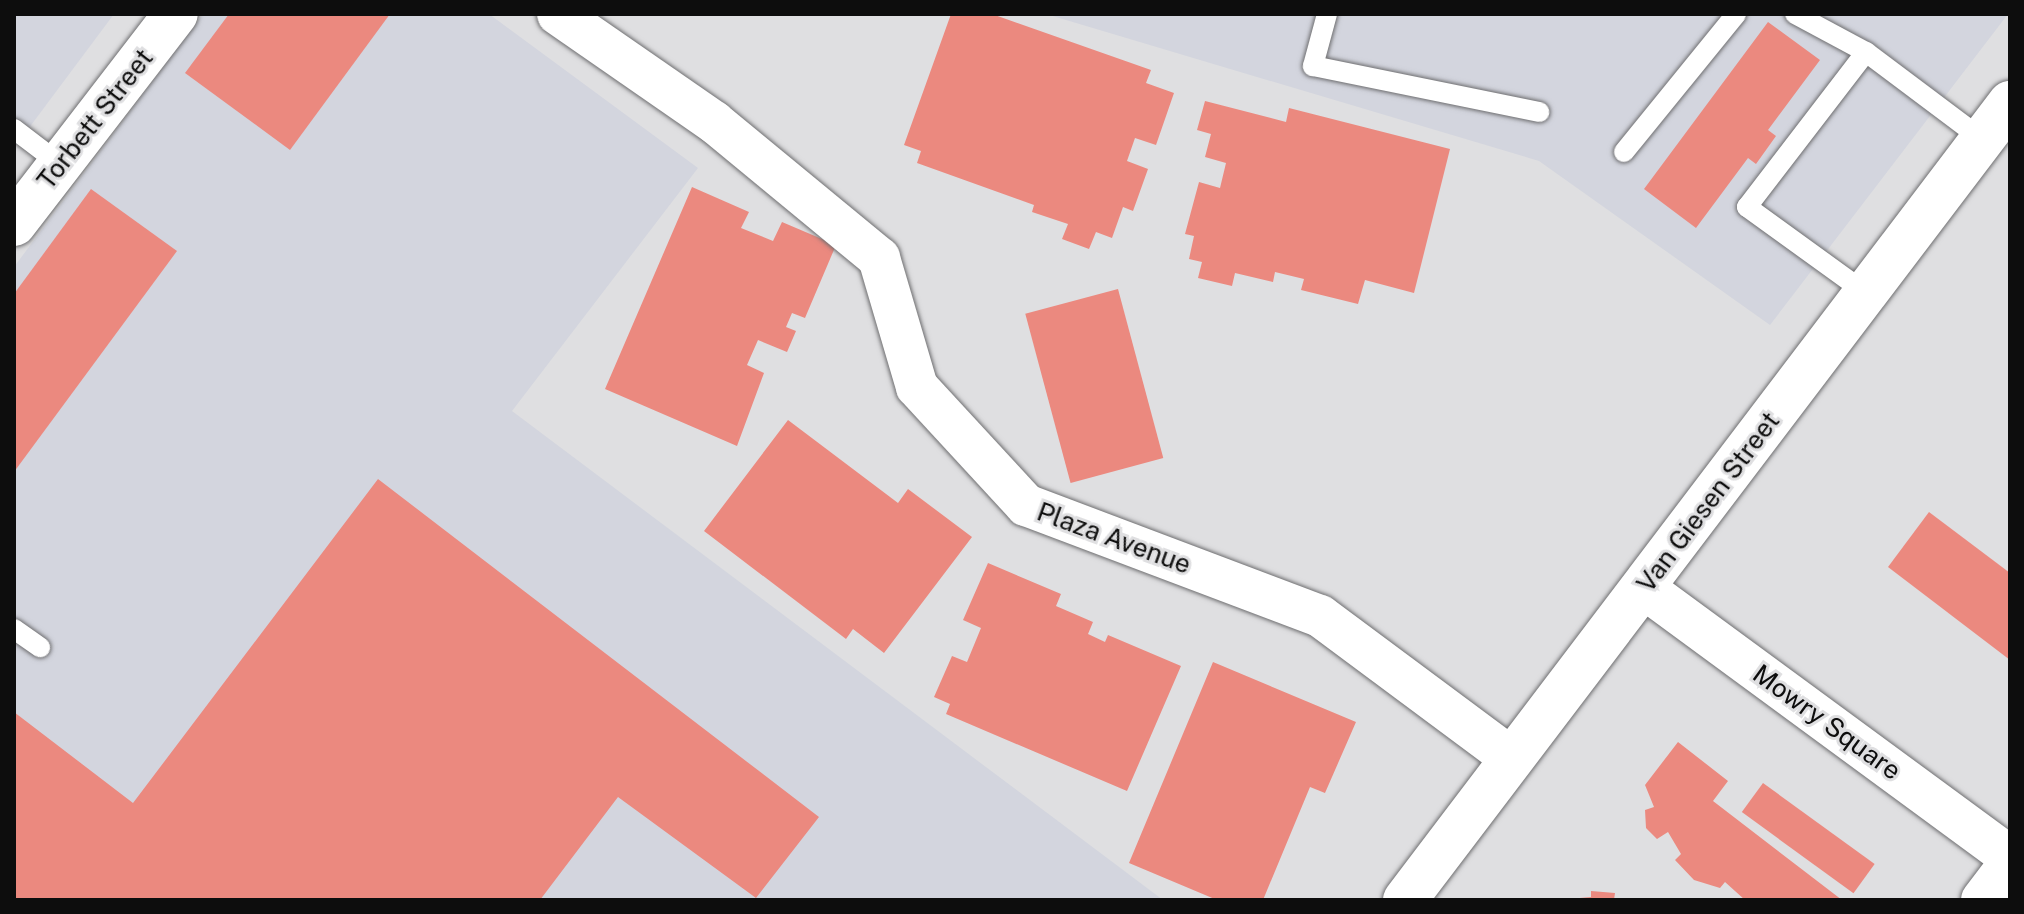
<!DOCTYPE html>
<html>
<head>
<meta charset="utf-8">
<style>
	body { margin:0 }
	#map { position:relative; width:2024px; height:914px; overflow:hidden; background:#dfdfe1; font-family:"Public Sans",sans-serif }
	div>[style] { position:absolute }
	.built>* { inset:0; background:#d3d5de }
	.building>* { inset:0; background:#eb897f; transform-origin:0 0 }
	.roads { filter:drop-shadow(0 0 2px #6e6e70) drop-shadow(0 0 2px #6e6e70) }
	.lane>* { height:20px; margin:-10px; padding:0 10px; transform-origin:10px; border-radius:10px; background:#fff }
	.street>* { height:42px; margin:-21px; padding:0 21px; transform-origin:21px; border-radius:21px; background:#fff }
	.secondary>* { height:44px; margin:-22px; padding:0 22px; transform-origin:22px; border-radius:22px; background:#fff }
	span { translate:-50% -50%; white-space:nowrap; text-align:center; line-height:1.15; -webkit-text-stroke:6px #dfdfe1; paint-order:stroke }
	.street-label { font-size:26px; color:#0d0d0d }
	.frame { position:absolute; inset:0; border:16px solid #0d0d0d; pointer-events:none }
</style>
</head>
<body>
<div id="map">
	<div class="built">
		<i style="clip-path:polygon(14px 14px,114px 14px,14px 148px)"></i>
		<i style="clip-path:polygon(203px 14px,489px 14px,698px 168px,512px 411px,1163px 900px,14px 900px,14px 267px)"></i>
		<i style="clip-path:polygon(1046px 14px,2008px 14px,1770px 325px,1539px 161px)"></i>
	</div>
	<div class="building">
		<i style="clip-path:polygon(229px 14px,390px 14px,290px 150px,185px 73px)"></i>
		<i style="clip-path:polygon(951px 14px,992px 14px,1151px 70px,1146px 83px,1174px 93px,1156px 145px,1135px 138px,1127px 161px,1148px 169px,1133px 211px,1123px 207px,1112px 238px,1096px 232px,1089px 249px,1062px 239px,1068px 224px,1032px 212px,1034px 205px,917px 163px,921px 151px,904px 145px)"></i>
		<i style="clip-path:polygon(1768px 22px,1820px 60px,1768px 130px,1776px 136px,1756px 164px,1748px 158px,1696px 228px,1644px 189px)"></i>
		<i style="clip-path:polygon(1205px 101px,1286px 122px,1289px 108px,1450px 149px,1414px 293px,1365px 280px,1358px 304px,1301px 290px,1304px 279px,1275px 272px,1273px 282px,1235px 273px,1232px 286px,1198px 278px,1202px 262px,1189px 259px,1194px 236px,1185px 234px,1199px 182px,1220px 188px,1226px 163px,1205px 157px,1211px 134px,1197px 130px)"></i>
		<i style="clip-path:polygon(692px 187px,749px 212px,741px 228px,773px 241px,782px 222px,836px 245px,805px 318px,792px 313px,786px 327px,796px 331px,787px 352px,758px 340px,747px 365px,764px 373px,737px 446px,605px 389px)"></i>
		<i style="clip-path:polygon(91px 189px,177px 251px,14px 472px,14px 294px)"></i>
		<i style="left:1118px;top:289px;width:175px;height:96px;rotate:75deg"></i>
		<i style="clip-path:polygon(788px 420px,898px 503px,908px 489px,972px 537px,884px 653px,853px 629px,846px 639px,704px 531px)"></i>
		<i style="clip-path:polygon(378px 479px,819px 817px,756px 898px,618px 797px,540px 900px,14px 900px,14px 712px,133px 803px)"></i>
		<i style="clip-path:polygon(1929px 512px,2010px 573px,2010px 660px,1888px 567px)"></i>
		<i style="clip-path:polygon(988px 563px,1061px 594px,1056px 606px,1093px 622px,1088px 634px,1105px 642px,1108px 635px,1181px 666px,1127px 791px,946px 714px,950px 704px,934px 697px,952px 656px,967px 662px,981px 628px,963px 620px)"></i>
		<i style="clip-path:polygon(1213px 662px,1356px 722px,1325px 793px,1310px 787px,1263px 900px,1217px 900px,1129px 863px)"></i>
		<i style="clip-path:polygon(1678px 742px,1728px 781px,1713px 801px,1842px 900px,1745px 900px,1725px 882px,1720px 888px,1694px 880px,1675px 860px,1681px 854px,1668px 832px,1657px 839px,1646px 828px,1645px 810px,1654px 807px,1645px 785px)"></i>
		<i style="left:1763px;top:783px;width:138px;height:36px;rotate:36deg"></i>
		<i style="clip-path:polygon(1591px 891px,1615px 893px,1614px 900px,1557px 900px,1591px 897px)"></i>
	</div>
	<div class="roads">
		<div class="lane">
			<i style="left:1327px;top:14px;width:54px;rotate:105.1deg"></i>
			<i style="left:1313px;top:66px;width:231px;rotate:11.5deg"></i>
			<i style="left:1795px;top:14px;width:81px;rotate:28.2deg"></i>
			<i style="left:14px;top:129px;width:58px;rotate:37.3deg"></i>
			<i style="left:1624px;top:152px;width:178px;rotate:-50.9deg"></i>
			<i style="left:1866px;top:293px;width:147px;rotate:-144.1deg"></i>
			<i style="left:1747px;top:207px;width:195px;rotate:-52.5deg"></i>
			<i style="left:1866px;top:52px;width:145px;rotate:36.9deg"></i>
			<i style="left:14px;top:629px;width:32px;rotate:35deg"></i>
		</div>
		<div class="street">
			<i style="left:558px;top:14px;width:190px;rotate:34.7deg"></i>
			<i style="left:714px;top:122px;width:214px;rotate:39.5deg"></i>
			<i style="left:879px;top:258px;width:134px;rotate:73.6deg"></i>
			<i style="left:917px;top:387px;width:161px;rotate:47.3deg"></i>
			<i style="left:1026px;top:505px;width:314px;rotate:20.7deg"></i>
			<i style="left:1320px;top:616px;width:237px;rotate:36.6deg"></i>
			<i style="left:1644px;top:588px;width:454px;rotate:36.3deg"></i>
			<i style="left:1982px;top:900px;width:46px;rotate:-52.9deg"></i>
		</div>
		<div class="secondary">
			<i style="left:14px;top:224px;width:265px;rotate:-52.4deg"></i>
			<i style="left:1405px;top:900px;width:1001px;rotate:-52.8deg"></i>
		</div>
	</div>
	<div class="street-label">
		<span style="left:95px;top:119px;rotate:-52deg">Torbett Street</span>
		<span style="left:1708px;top:502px;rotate:-53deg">Van Giesen Street</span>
		<span style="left:1114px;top:538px;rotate:20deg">Plaza Avenue</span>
		<span style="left:1827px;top:722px;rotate:36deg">Mowry Square</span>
	</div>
	<div class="frame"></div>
</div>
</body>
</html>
